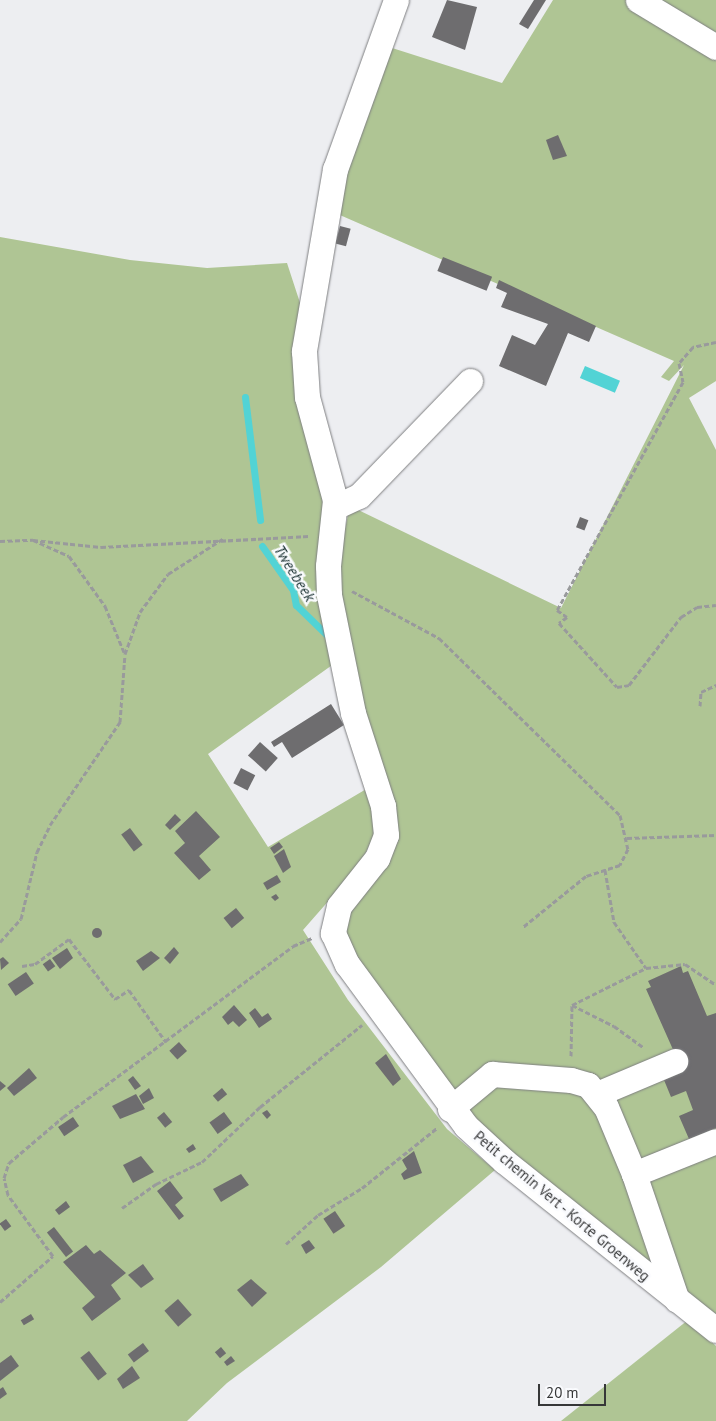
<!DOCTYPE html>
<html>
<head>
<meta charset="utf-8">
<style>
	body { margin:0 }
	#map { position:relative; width:716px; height:1421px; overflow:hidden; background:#edeef1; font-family:"PT Sans",sans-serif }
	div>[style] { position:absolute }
	.green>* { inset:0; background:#afc594 }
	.water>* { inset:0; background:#52d3d5; transform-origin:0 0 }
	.stream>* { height:7px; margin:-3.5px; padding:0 3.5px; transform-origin:3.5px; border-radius:3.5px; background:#52d3d5 }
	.building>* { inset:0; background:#6e6d6f; transform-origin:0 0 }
	.round { border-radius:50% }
	.path>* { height:3px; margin-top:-1.5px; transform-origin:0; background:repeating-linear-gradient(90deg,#999a9c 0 5px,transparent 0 7.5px) }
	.roads { filter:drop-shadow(0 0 1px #7e7f81) drop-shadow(0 0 1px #7e7f81) }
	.minor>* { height:25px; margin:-12.5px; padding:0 12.5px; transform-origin:12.5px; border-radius:12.5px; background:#fff }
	span { translate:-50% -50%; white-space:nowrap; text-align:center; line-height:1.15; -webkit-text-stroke:5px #fafbfe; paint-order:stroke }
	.street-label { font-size:15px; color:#363738 }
	.water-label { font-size:16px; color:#1e3535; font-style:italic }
	.scale { position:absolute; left:538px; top:1384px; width:68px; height:22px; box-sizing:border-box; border:2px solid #363738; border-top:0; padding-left:6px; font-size:15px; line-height:18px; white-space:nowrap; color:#363738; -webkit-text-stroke:4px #fafbfe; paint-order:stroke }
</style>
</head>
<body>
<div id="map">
	<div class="green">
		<i style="clip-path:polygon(553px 0,716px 0,716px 381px,689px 398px,716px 450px,716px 1324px,484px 1132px,359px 969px,343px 931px,351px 901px,377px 875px,398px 826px,367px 722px,342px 609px,337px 565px,350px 506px,561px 608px,684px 365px,669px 381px,661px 377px,674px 361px,333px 212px,389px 47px,502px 83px)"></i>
		<i style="clip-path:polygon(0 237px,130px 260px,207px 268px,287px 263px,302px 309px,323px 488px,335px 663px,208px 754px,268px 847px,368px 788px,377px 829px,360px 865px,303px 930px,348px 1000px,447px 1129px,495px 1170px,381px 1267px,227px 1383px,187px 1421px,0 1421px)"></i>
		<i style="clip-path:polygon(688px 1320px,716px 1346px,716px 1421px,561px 1421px)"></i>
	</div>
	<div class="water">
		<i style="left:585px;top:366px;width:38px;height:13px;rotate:23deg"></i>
	</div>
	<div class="stream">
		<i style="left:245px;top:397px;width:124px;rotate:83deg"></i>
		<i style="left:262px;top:546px;width:54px;rotate:54.8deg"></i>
		<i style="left:293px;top:590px;width:15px;rotate:79deg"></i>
		<i style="left:296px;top:605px;width:43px;rotate:44.1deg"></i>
	</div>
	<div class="building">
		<i style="clip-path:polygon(447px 0,477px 7px,465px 50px,432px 37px)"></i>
		<i style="clip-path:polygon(534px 0,546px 0,528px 29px,519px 24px)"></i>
		<i style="clip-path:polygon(558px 135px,567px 156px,553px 160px,546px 140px)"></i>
		<i style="left:340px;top:226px;width:11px;height:18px;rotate:15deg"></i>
		<i style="left:443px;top:257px;width:53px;height:15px;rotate:22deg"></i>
		<i style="clip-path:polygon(499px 280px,596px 326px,589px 342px,568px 333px,546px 386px,499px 366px,512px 335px,535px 345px,548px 324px,501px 307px,507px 293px,496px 288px)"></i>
		<i style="left:580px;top:517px;width:9px;height:11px;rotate:21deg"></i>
		<i style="clip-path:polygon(331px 704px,344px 725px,292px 758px,282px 742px,274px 747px,271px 742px)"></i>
		<i style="left:260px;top:742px;width:24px;height:18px;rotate:42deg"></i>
		<i style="left:241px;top:768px;width:16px;height:17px;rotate:27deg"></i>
		<i style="clip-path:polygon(196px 811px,220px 837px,199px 856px,211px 870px,199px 880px,174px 853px,185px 843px,175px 831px)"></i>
		<i style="clip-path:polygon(175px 814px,181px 820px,170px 830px,165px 825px)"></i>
		<i style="left:130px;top:828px;width:21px;height:11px;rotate:53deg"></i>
		<i style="clip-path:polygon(279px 842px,283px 847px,274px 854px,270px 848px)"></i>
		<i style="clip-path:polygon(284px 849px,291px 867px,283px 873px,274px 856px)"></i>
		<i style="left:277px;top:875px;width:8px;height:16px;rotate:60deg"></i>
		<i style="clip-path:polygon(276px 894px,279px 898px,275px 901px,271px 897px)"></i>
		<i style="left:236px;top:908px;width:13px;height:16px;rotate:51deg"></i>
		<i class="round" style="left:92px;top:928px;width:10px;height:10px"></i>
		<i style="clip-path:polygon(174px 947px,179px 953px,170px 964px,164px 958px)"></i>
		<i style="clip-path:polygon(67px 948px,73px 958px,60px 969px,52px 958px)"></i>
		<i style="clip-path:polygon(151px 951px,160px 958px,143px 971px,136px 961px)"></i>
		<i style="clip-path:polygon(3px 957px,9px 963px,1px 970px,0 959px)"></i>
		<i style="left:50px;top:959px;width:9px;height:9px;rotate:54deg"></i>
		<i style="clip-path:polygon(681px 966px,683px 973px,688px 971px,707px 1016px,716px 1013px,716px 1128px,689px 1139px,679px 1116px,693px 1110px,686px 1091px,671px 1097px,664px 1080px,683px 1072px,646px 989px,651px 987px,648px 981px)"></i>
		<i style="left:26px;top:972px;width:14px;height:22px;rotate:56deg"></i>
		<i style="clip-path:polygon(234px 1005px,247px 1020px,239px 1027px,233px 1021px,228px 1025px,222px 1017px)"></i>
		<i style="clip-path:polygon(255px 1008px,262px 1017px,268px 1013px,272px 1019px,259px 1028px,249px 1013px)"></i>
		<i style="left:179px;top:1042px;width:12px;height:13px;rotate:48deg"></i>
		<i style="clip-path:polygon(386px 1054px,401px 1079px,393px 1086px,375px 1063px)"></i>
		<i style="clip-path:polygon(29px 1068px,37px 1078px,14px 1096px,7px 1088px)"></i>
		<i style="clip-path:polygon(133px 1076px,141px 1086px,135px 1090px,128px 1080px)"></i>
		<i style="clip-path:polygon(0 1081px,6px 1086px,0 1091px)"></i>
		<i style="clip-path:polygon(149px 1088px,154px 1098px,143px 1104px,139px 1096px)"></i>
		<i style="left:222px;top:1088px;width:8px;height:12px;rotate:50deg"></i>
		<i style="clip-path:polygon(136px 1094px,145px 1109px,120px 1119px,112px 1106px)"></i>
		<i style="clip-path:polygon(267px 1110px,271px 1115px,267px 1119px,262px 1113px)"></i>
		<i style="left:164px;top:1112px;width:13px;height:9px;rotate:51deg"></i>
		<i style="left:224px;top:1112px;width:14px;height:18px;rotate:54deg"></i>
		<i style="left:73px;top:1117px;width:11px;height:18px;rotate:56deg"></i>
		<i style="clip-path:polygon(193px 1144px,196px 1149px,189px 1153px,186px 1149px)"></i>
		<i style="clip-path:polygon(414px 1151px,422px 1173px,404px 1180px,401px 1174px,407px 1169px,402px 1160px)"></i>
		<i style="clip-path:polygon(141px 1156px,154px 1172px,133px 1183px,123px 1165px)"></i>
		<i style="clip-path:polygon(241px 1174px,249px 1185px,221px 1202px,213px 1189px)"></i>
		<i style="clip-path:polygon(170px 1181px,183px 1198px,175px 1205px,184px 1216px,179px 1220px,157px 1191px)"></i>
		<i style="clip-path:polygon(66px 1201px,70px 1207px,59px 1215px,55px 1210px)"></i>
		<i style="left:335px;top:1211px;width:18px;height:14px;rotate:56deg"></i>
		<i style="left:6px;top:1219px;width:9px;height:8px;rotate:54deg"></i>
		<i style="left:54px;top:1227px;width:31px;height:9px;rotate:52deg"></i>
		<i style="clip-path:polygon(309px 1240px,315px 1248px,306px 1254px,301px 1245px)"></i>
		<i style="clip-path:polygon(86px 1245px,94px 1254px,100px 1250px,126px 1273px,111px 1285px,121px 1299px,92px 1321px,82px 1308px,95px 1297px,63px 1262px)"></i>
		<i style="clip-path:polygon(143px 1264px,154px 1279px,141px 1288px,128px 1275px)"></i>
		<i style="clip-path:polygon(251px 1279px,267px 1293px,252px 1307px,237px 1290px)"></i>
		<i style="left:178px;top:1299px;width:21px;height:18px;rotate:49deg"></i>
		<i style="left:31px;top:1314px;width:6px;height:12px;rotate:59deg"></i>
		<i style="left:143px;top:1343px;width:10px;height:19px;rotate:53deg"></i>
		<i style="left:221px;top:1347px;width:8px;height:8px;rotate:50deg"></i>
		<i style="left:89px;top:1351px;width:29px;height:11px;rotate:52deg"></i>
		<i style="clip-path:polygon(11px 1355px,19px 1366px,0 1381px,0 1363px)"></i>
		<i style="clip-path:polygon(231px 1356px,235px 1361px,227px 1366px,224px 1362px)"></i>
		<i style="clip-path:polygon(132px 1366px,140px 1378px,123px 1389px,117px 1379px)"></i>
		<i style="clip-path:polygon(3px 1387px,7px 1394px,0 1399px,0 1389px)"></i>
	</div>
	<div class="path">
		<i style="left:716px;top:342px;width:24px;rotate:168deg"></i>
		<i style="left:693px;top:347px;width:21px;rotate:131deg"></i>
		<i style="left:679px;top:363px;width:19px;rotate:78deg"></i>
		<i style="left:683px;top:382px;width:260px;rotate:118.9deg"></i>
		<i style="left:557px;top:610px;width:12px;rotate:35deg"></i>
		<i style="left:567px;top:617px;width:10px;rotate:143deg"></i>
		<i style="left:559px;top:623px;width:86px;rotate:47.8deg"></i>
		<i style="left:617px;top:687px;width:12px;rotate:-9deg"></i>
		<i style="left:629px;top:685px;width:86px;rotate:-52.6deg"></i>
		<i style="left:681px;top:617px;width:19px;rotate:-32deg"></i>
		<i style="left:697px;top:607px;width:19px;rotate:-6deg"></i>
		<i style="left:33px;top:540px;width:68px;rotate:5.9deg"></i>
		<i style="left:101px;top:547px;width:208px;rotate:-3deg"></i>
		<i style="left:0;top:541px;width:33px;rotate:-2deg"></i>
		<i style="left:33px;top:540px;width:39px;rotate:24deg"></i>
		<i style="left:69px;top:556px;width:62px;rotate:54.2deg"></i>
		<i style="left:105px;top:606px;width:50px;rotate:67.6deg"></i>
		<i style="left:352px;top:591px;width:99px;rotate:28.4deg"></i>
		<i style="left:439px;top:638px;width:253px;rotate:44.4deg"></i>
		<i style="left:620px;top:815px;width:35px;rotate:77deg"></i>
		<i style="left:628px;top:849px;width:18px;rotate:117deg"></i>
		<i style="left:620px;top:865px;width:36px;rotate:162deg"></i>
		<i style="left:586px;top:876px;width:81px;rotate:141deg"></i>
		<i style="left:700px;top:706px;width:14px;rotate:-86deg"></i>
		<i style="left:701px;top:692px;width:17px;rotate:-25deg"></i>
		<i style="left:627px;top:838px;width:89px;rotate:-1.9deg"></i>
		<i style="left:605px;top:870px;width:53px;rotate:80.2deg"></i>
		<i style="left:614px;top:922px;width:56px;rotate:55.2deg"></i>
		<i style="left:646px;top:968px;width:39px;rotate:-6deg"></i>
		<i style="left:685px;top:964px;width:37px;rotate:34deg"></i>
		<i style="left:0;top:942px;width:31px;rotate:-48deg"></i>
		<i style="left:21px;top:919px;width:69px;rotate:-76.6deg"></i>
		<i style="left:37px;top:852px;width:30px;rotate:-64deg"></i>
		<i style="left:50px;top:825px;width:125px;rotate:-55.8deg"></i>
		<i style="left:120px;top:722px;width:68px;rotate:-85.8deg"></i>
		<i style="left:125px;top:654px;width:45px;rotate:-70.3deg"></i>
		<i style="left:140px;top:612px;width:47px;rotate:-53.6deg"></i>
		<i style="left:168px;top:574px;width:67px;rotate:-32.7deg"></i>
		<i style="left:22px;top:966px;width:13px;rotate:-9deg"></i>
		<i style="left:35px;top:964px;width:42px;rotate:-36.3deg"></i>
		<i style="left:69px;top:939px;width:76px;rotate:52.5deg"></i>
		<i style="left:115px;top:999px;width:17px;rotate:-33deg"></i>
		<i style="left:129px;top:990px;width:64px;rotate:54.6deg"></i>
		<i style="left:572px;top:1005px;width:47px;rotate:26.6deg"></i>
		<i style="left:614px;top:1026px;width:37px;rotate:36deg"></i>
		<i style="left:572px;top:1005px;width:83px;rotate:-26.6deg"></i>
		<i style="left:571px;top:1056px;width:51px;rotate:-88.9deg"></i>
		<i style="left:122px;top:1208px;width:42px;rotate:-35.2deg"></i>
		<i style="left:156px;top:1184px;width:51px;rotate:-25.6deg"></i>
		<i style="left:202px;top:1162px;width:80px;rotate:-43.5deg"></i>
		<i style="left:260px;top:1107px;width:131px;rotate:-38.8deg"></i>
		<i style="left:286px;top:1244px;width:43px;rotate:-42.2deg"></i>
		<i style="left:318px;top:1215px;width:52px;rotate:-31.5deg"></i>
		<i style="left:362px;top:1188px;width:96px;rotate:-38.7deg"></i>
		<i style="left:0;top:1302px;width:70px;rotate:-41deg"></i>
		<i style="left:53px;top:1256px;width:76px;rotate:-126.4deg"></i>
		<i style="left:8px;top:1195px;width:17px;rotate:-103deg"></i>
		<i style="left:4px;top:1178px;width:16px;rotate:-72deg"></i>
		<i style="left:9px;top:1163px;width:71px;rotate:-40.4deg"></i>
		<i style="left:63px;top:1117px;width:287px;rotate:-36.6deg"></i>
		<i style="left:293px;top:946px;width:21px;rotate:-23deg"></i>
	</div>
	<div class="roads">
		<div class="minor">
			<i style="left:396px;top:0;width:180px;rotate:109.8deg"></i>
			<i style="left:335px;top:169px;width:185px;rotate:99.7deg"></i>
			<i style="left:304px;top:351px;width:46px;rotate:86.3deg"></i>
			<i style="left:307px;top:397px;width:107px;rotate:74.8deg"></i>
			<i style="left:335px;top:500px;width:66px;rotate:96.1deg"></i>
			<i style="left:328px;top:566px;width:29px;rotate:88deg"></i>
			<i style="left:329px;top:595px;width:120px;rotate:78.5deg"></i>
			<i style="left:353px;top:713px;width:98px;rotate:72.1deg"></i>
			<i style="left:383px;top:806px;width:29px;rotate:84deg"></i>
			<i style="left:386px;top:835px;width:25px;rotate:111deg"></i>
			<i style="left:377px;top:858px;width:61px;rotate:128.4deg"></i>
			<i style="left:339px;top:906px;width:28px;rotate:103deg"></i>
			<i style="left:333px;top:933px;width:34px;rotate:66deg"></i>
			<i style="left:347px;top:964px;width:201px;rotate:53.7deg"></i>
			<i style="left:466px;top:1126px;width:52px;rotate:42.6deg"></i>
			<i style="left:504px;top:1161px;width:271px;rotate:38.6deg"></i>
			<i style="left:638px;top:0;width:91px;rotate:31.1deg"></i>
			<i style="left:335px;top:507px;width:26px;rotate:-25deg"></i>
			<i style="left:359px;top:496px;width:160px;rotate:-46deg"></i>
			<i style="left:597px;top:1094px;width:85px;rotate:-22.9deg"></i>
			<i style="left:450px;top:1109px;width:55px;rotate:-39.8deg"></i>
			<i style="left:492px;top:1074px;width:79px;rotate:4.3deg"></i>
			<i style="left:571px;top:1080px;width:18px;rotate:16deg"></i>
			<i style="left:588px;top:1085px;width:28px;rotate:51deg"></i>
			<i style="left:606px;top:1107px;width:73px;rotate:67.3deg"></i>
			<i style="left:634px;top:1174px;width:133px;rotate:71.2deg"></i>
			<i style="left:634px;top:1174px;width:88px;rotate:-21.9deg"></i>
		</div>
	</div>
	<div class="street-label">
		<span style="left:562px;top:1206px;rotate:40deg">Petit chemin Vert - Korte Groenweg</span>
	</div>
	<div class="water-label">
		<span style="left:295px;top:573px;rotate:58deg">Tweebeek</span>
	</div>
	<div class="scale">20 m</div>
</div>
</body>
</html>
